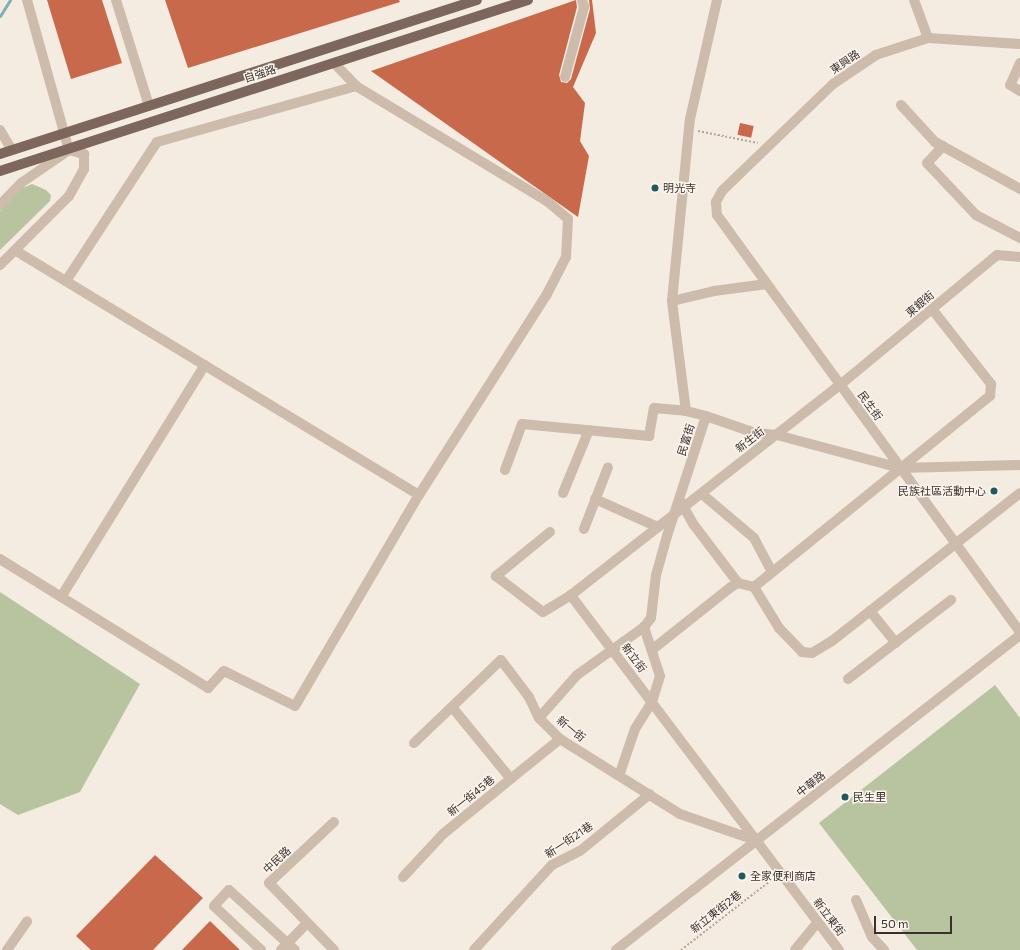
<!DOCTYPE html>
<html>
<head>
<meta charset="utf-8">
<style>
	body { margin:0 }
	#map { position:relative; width:1020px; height:950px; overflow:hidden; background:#f4ebe1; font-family:Commissioner,"Noto Sans TC",sans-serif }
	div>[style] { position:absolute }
	.green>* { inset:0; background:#b8c4a0 }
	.stream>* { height:3px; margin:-1.5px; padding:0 1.5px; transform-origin:1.5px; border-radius:1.5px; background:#7fb0b2 }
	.building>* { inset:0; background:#c8694b; transform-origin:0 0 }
	.path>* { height:2px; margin-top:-1px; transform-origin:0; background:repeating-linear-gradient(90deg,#b9a596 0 2px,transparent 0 4px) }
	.minor>* { height:10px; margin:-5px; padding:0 5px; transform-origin:5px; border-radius:5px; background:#cdbbac }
	.major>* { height:10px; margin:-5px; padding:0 5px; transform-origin:5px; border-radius:5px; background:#7d675c }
	.dots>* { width:11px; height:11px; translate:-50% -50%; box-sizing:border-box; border:2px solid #fbf5ee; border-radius:50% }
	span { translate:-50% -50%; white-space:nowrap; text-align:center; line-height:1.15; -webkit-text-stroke:3px #fbf5ee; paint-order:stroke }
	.street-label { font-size:11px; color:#3b302b }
	.poi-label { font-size:11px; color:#3b302b }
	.left { translate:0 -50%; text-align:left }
	.right { translate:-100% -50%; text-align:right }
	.scale { position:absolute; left:874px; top:916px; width:78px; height:18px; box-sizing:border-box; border:2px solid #3b302b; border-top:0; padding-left:5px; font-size:12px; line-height:14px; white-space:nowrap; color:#3b302b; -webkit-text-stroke:3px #fbf5ee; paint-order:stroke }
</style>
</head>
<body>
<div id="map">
	<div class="green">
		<i style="clip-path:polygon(32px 184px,46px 190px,51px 195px,50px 201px,0 250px,0 211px,23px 188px)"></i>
		<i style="clip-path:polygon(0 592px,140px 684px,80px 792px,18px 815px,0 804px)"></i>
		<i style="clip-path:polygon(995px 685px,1020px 718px,1020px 950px,917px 950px,819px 823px)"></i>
	</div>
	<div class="stream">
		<i style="left:0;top:16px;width:19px;rotate:-58deg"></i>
	</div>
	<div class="building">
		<i style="clip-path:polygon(47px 0,102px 0,122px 63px,71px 79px)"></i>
		<i style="clip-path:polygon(165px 0,399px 0,400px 2px,188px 68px)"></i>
		<i style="clip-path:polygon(576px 0,577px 7px,559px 75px,561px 82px,567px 83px,571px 79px,590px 9px,589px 0,592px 0,596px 33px,573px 87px,585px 103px,580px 141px,589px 156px,578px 217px,371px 71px)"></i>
		<i style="left:740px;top:123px;width:14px;height:12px;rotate:12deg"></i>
		<i style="clip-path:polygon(155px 855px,203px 898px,153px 950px,91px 950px,76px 936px)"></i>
		<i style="clip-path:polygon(210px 921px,240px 950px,182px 950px)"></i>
	</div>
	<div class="path">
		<i style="left:698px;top:131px;width:61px;rotate:11.3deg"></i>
		<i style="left:681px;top:950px;width:116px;rotate:-37.7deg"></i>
	</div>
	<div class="minor">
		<i style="left:27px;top:0;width:156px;rotate:74.4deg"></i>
		<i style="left:116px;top:0;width:111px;rotate:72.7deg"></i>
		<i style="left:914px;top:0;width:40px;rotate:69.8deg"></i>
		<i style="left:1020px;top:44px;width:92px;rotate:-176.3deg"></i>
		<i style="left:928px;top:38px;width:55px;rotate:161.9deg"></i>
		<i style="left:876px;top:55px;width:52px;rotate:146deg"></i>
		<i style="left:833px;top:84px;width:154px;rotate:136.1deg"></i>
		<i style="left:722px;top:191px;width:13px;rotate:119deg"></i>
		<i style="left:716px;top:202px;width:13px;rotate:86deg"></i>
		<i style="left:717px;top:215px;width:515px;rotate:54deg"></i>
		<i style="left:334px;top:63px;width:32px;rotate:46deg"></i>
		<i style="left:356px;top:86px;width:224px;rotate:31.1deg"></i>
		<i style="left:548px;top:202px;width:26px;rotate:40deg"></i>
		<i style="left:568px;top:219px;width:38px;rotate:93deg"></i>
		<i style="left:566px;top:257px;width:42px;rotate:117.2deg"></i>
		<i style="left:547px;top:294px;width:238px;rotate:122.5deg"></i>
		<i style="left:1020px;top:63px;width:24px;rotate:114deg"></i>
		<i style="left:1010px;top:85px;width:12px;rotate:31deg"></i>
		<i style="left:565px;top:77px;width:73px;rotate:-74.8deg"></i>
		<i style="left:584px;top:7px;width:7px;rotate:-106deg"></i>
		<i style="left:901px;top:105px;width:50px;rotate:47.4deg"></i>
		<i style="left:935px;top:142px;width:97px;rotate:28.9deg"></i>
		<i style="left:0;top:130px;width:23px;rotate:59deg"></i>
		<i style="left:943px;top:146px;width:23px;rotate:133deg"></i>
		<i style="left:927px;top:163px;width:71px;rotate:46.7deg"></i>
		<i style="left:976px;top:215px;width:50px;rotate:27.6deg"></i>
		<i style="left:0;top:205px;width:30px;rotate:-46deg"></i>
		<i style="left:21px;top:183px;width:58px;rotate:-34.5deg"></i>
		<i style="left:69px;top:150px;width:16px;rotate:15deg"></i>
		<i style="left:84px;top:154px;width:15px;rotate:90deg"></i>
		<i style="left:84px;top:169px;width:31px;rotate:119deg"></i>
		<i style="left:69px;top:196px;width:98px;rotate:135deg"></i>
		<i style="left:66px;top:281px;width:166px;rotate:-56.8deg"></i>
		<i style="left:157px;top:142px;width:207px;rotate:-15.7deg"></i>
		<i style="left:672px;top:301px;width:43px;rotate:-13.4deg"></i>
		<i style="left:714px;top:291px;width:53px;rotate:-7.5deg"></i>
		<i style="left:706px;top:416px;width:21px;rotate:-166deg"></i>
		<i style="left:686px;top:411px;width:111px;rotate:-97.3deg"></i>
		<i style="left:672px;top:301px;width:183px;rotate:-84.4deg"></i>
		<i style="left:690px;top:119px;width:122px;rotate:-77.2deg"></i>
		<i style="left:505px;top:470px;width:49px;rotate:-69.7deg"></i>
		<i style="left:522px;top:424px;width:128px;rotate:5.4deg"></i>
		<i style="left:649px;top:436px;width:28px;rotate:-80deg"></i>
		<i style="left:654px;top:408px;width:32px;rotate:5deg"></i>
		<i style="left:563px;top:493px;width:68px;rotate:-67.6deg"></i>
		<i style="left:702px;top:494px;width:68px;rotate:40.2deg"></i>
		<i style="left:754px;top:538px;width:38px;rotate:62deg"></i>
		<i style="left:595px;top:499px;width:69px;rotate:24deg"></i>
		<i style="left:681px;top:502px;width:26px;rotate:61deg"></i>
		<i style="left:694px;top:525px;width:73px;rotate:52.8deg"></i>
		<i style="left:584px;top:529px;width:66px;rotate:-68.8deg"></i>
		<i style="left:550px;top:532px;width:70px;rotate:140.8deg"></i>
		<i style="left:496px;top:576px;width:59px;rotate:37.5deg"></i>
		<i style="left:543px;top:612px;width:33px;rotate:-31deg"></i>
		<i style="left:0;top:559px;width:245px;rotate:31.8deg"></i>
		<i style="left:208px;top:688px;width:23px;rotate:-47deg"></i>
		<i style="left:224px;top:671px;width:79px;rotate:26.2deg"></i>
		<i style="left:295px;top:706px;width:245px;rotate:-59.6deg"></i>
		<i style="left:419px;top:495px;width:472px;rotate:-148.8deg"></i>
		<i style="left:754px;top:587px;width:48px;rotate:58.6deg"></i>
		<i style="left:779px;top:628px;width:33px;rotate:46deg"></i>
		<i style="left:802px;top:652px;width:10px;rotate:6deg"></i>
		<i style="left:812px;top:653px;width:23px;rotate:-31deg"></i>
		<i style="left:832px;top:641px;width:239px;rotate:-38.2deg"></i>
		<i style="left:61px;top:597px;width:273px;rotate:-58.2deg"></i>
		<i style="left:870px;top:611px;width:41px;rotate:50.9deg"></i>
		<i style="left:653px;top:649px;width:100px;rotate:-38.5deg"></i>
		<i style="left:731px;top:587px;width:8px;rotate:-30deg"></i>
		<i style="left:738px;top:583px;width:16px;rotate:14deg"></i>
		<i style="left:754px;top:587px;width:304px;rotate:-39deg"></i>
		<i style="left:990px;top:396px;width:12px;rotate:-85deg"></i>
		<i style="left:991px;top:384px;width:95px;rotate:-128.2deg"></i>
		<i style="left:848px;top:679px;width:130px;rotate:-37.5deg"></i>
		<i style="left:452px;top:707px;width:93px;rotate:50.7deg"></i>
		<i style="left:539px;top:718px;width:57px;rotate:-48.5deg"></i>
		<i style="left:577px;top:675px;width:82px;rotate:-35.6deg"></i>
		<i style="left:414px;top:743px;width:120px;rotate:-43.7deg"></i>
		<i style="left:501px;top:660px;width:46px;rotate:52.9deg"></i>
		<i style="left:529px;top:697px;width:23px;rotate:65deg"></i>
		<i style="left:539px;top:718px;width:30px;rotate:45deg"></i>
		<i style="left:560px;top:739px;width:142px;rotate:32deg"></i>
		<i style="left:680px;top:814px;width:83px;rotate:19.1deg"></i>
		<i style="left:620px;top:773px;width:46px;rotate:-71.2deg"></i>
		<i style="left:635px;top:729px;width:32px;rotate:-58deg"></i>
		<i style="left:652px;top:702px;width:27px;rotate:-73deg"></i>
		<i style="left:660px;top:676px;width:52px;rotate:-108.1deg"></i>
		<i style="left:644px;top:627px;width:11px;rotate:-52deg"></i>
		<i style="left:651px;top:618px;width:43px;rotate:-83.4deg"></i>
		<i style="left:656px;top:575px;width:41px;rotate:-74.2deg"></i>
		<i style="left:667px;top:536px;width:126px;rotate:-72deg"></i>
		<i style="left:706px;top:416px;width:52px;rotate:19.1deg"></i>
		<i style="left:755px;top:433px;width:22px;rotate:5deg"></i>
		<i style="left:777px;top:435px;width:127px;rotate:15deg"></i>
		<i style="left:900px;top:468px;width:120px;rotate:-1.4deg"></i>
		<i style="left:403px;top:877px;width:59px;rotate:-47.1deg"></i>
		<i style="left:443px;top:834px;width:151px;rotate:-39.1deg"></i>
		<i style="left:856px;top:900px;width:40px;rotate:66.6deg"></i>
		<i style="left:872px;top:937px;width:18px;rotate:47deg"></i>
		<i style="left:7px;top:950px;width:35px;rotate:-55deg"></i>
		<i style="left:261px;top:950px;width:64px;rotate:-136.9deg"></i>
		<i style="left:214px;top:906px;width:22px;rotate:-47deg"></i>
		<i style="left:229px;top:890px;width:89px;rotate:42.3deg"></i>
		<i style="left:281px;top:950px;width:36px;rotate:-46deg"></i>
		<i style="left:334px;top:950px;width:93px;rotate:-134.1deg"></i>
		<i style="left:269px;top:883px;width:89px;rotate:-43.2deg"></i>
		<i style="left:474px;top:950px;width:115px;rotate:-47.5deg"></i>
		<i style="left:552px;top:865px;width:31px;rotate:-27deg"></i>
		<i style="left:580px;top:851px;width:90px;rotate:-39.2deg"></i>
		<i style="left:616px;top:950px;width:512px;rotate:-37.94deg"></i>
		<i style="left:795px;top:950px;width:36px;rotate:-51deg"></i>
		<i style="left:839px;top:950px;width:445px;rotate:-127.1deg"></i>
		<i style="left:571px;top:595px;width:341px;rotate:-38deg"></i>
		<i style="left:840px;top:385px;width:204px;rotate:-39.6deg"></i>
		<i style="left:997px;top:255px;width:23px;rotate:5deg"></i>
	</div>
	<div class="major">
		<i style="left:0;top:154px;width:501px;rotate:-17.89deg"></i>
		<i style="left:0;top:171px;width:555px;rotate:-17.95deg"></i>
	</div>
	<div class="dots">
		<i style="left:655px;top:188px;background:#1f5a5e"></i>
		<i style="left:994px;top:491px;background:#1f5a5e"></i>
		<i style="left:845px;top:797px;background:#1f5a5e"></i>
		<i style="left:742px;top:876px;background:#1f5a5e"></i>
	</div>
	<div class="street-label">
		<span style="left:845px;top:62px;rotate:-34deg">東興路</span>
		<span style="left:260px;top:74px;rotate:-18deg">自強路</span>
		<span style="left:920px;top:304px;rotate:-40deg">東銀街</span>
		<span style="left:870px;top:406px;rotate:54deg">民生街</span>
		<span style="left:686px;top:440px;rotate:-73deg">民富街</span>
		<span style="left:750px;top:440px;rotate:-38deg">新生街</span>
		<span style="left:634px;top:658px;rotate:53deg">新立街</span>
		<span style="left:571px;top:729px;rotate:39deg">新一街</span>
		<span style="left:811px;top:784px;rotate:-38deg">中華路</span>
		<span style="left:471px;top:796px;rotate:-39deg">新一街45巷</span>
		<span style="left:569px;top:840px;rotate:-34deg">新一街21巷</span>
		<span style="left:277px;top:860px;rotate:-43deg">中民路</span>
		<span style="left:716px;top:912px;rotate:-38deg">新立東街2巷</span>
		<span style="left:829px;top:917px;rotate:53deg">新立東街</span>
	</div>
	<div class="poi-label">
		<span class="left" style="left:663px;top:188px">明光寺</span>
		<span class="right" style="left:986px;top:491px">民族社區活動中心</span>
		<span class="left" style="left:853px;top:797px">民生里</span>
		<span class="left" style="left:750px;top:876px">全家便利商店</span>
	</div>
	<div class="scale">50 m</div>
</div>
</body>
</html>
